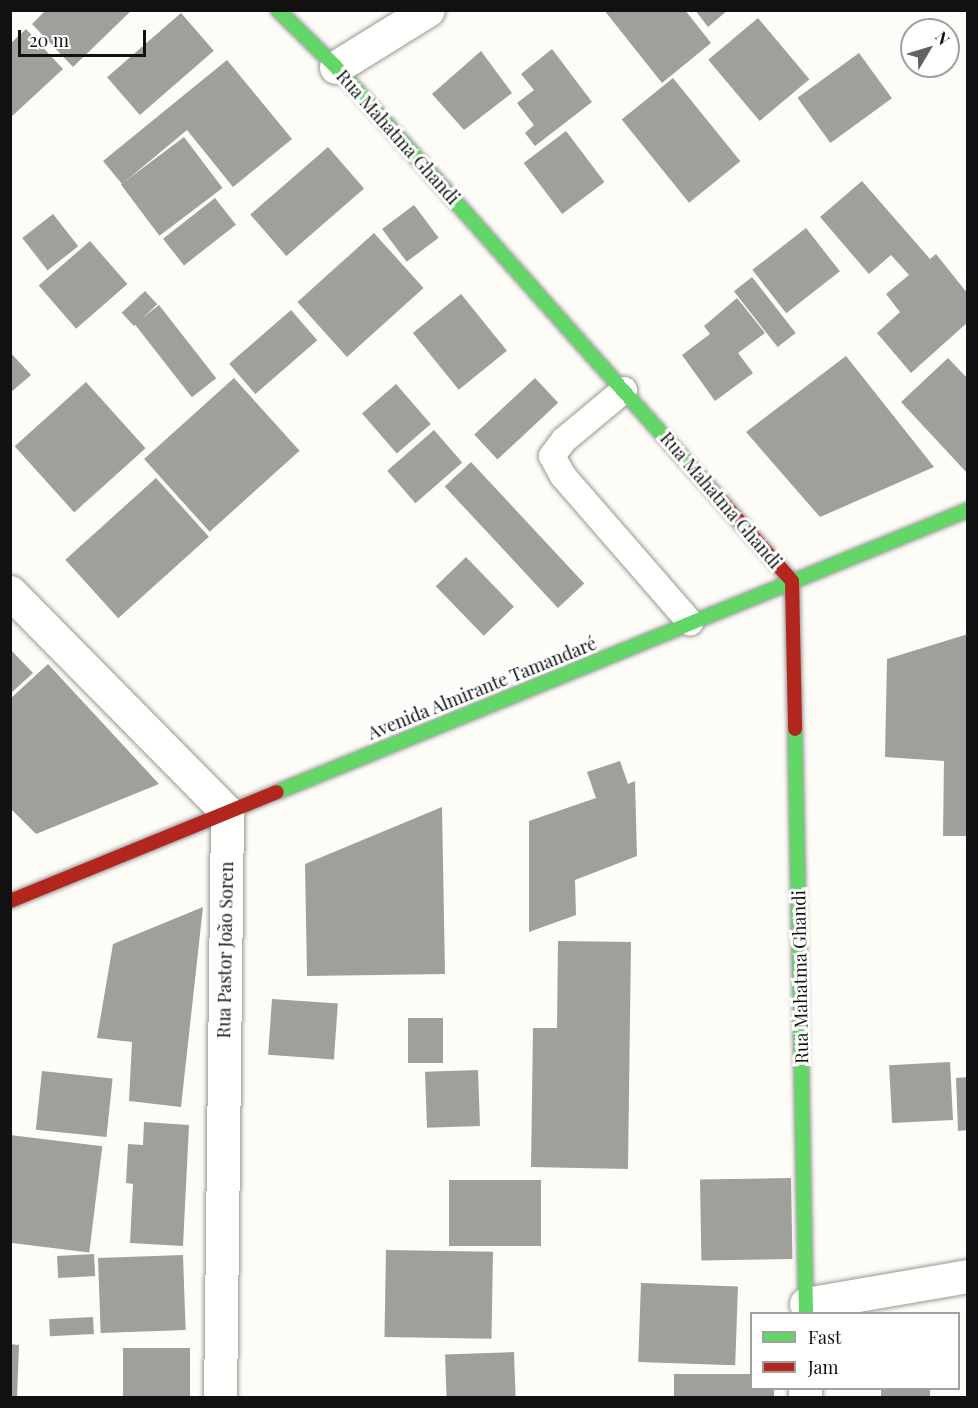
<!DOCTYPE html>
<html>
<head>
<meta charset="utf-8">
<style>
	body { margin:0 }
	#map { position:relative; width:978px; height:1408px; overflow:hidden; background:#fdfcf7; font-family:"Playfair Display",serif }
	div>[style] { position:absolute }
	.building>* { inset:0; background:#a19f9c; transform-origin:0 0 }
	.roads { filter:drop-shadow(0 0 2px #979795) drop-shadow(0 0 2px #979795) }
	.lane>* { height:26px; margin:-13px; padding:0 13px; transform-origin:13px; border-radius:13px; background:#fffffe }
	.street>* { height:33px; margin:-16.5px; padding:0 16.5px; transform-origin:16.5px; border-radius:16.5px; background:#fffffe }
	.fast>* { height:14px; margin:-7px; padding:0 7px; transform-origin:7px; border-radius:7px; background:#63d668 }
	.jam>* { height:14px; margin:-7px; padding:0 7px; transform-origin:7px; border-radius:7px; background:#b3261e }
	span { translate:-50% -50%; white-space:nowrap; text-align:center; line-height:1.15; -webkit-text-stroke:6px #fff; paint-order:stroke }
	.street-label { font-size:18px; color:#111 }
	.frame { position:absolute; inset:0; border:12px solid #111; pointer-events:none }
	.legend { position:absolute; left:750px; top:1312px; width:210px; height:78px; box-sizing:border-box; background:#fff; border:2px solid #a0a0a0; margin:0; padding:8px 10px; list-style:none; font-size:18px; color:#111 }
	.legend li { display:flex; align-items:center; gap:12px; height:30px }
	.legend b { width:30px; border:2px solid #a0a0a0 }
	.north { position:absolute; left:900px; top:18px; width:60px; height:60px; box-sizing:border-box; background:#fff; border:2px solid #a0a0a0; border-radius:50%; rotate:52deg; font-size:16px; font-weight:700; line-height:24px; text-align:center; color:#111 }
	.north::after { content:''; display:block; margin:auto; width:21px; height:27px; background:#646362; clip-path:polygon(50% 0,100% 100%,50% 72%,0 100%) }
	.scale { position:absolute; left:18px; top:30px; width:128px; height:27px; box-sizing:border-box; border:3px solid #111; border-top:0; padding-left:8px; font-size:18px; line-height:21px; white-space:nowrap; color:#111; -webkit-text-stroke:4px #fff; paint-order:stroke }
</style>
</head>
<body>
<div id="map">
	<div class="building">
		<i style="clip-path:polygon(46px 10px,132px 10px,73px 67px,32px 24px)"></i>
		<i style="clip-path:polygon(604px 10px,685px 10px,711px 43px,662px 83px)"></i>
		<i style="clip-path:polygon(695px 10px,728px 10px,708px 27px)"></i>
		<i style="left:181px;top:13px;width:50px;height:98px;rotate:49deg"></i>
		<i style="left:758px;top:18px;width:80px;height:65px;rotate:50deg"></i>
		<i style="clip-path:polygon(26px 29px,63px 69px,10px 118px,10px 44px)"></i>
		<i style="clip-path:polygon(552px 49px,592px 102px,535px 146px,525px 133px,534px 125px,517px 103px,534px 90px,521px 74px)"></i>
		<i style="clip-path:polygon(481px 51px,512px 93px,464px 130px,432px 94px)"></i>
		<i style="left:859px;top:53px;width:56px;height:76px;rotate:54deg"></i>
		<i style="clip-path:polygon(227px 60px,292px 139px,233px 187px,187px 130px,122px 184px,103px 161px)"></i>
		<i style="left:673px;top:78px;width:107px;height:66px;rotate:51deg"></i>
		<i style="left:566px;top:131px;width:64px;height:53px;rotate:53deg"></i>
		<i style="left:184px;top:137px;width:64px;height:79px;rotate:53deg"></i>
		<i style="left:328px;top:147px;width:55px;height:103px;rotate:49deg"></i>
		<i style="clip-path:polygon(862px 181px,930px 259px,936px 254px,968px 294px,968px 322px,911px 373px,877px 333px,900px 312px,886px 294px,909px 275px,891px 255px,869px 274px,820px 217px)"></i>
		<i style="left:215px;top:198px;width:34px;height:66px;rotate:52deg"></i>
		<i style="left:414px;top:205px;width:41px;height:40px;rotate:53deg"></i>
		<i style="left:53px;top:214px;width:41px;height:39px;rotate:52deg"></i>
		<i style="left:806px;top:228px;width:55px;height:68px;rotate:52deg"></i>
		<i style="left:374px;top:233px;width:74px;height:103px;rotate:48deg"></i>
		<i style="left:90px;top:241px;width:57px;height:68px;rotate:49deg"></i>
		<i style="left:752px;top:277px;width:71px;height:23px;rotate:52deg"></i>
		<i style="left:145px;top:291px;width:18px;height:32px;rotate:47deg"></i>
		<i style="left:461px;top:294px;width:73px;height:62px;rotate:51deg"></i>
		<i style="clip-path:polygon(737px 298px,765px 333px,738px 353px,753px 373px,715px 401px,682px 355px,710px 334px,704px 326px)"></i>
		<i style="left:159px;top:305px;width:93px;height:31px;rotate:52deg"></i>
		<i style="left:291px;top:310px;width:40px;height:82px;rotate:49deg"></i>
		<i style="clip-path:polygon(10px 352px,31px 375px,10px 393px)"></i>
		<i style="clip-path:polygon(846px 356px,934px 467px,820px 517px,746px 432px)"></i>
		<i style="clip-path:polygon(948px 358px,968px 379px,968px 474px,901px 402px)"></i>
		<i style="left:234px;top:378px;width:98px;height:121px;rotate:48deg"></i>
		<i style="left:535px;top:378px;width:34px;height:83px;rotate:47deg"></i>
		<i style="left:86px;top:382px;width:89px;height:96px;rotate:48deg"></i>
		<i style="left:396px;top:384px;width:53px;height:45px;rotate:49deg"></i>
		<i style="left:434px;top:430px;width:43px;height:62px;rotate:49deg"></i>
		<i style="left:471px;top:462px;width:166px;height:36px;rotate:47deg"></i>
		<i style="left:156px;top:478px;width:79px;height:122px;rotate:48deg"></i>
		<i style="left:466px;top:557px;width:69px;height:42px;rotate:46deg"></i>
		<i style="clip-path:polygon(968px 634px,968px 836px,943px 836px,944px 761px,885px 757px,887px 659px)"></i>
		<i style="clip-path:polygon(10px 649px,33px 673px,10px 694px)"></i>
		<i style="clip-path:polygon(48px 664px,159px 784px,36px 834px,10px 808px,10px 699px)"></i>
		<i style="clip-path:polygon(620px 761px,628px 784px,635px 781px,637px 856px,575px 880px,576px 915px,529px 932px,529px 821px,596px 798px,587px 772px)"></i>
		<i style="clip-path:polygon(442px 807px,445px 974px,307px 976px,305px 864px)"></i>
		<i style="clip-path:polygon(203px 907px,181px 1107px,129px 1101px,132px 1042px,97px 1038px,113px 944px)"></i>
		<i style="clip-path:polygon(558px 941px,631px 942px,628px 1169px,531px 1167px,533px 1028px,557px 1028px)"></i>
		<i style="left:272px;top:999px;width:66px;height:56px;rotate:4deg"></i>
		<i style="left:408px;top:1018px;width:35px;height:45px"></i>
		<i style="left:950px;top:1062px;width:58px;height:61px;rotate:87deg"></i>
		<i style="left:478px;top:1070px;width:56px;height:53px;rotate:88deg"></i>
		<i style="left:42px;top:1071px;width:71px;height:59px;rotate:6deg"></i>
		<i style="clip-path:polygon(968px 1077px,968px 1130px,958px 1131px,956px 1078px)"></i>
		<i style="clip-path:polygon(144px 1122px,189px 1125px,183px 1246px,130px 1243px,133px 1184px,126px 1183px,128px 1144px,143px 1145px)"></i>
		<i style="left:10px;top:1135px;width:93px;height:107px;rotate:7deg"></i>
		<i style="left:791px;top:1178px;width:81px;height:91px;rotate:89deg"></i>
		<i style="left:449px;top:1180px;width:92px;height:66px"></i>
		<i style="left:386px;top:1250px;width:107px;height:87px;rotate:1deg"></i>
		<i style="left:94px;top:1254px;width:22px;height:37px;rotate:87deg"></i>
		<i style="left:183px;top:1255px;width:75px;height:85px;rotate:88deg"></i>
		<i style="left:641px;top:1283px;width:97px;height:79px;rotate:2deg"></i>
		<i style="left:93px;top:1317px;width:17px;height:44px;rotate:87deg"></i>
		<i style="clip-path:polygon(10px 1344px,19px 1345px,17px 1398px,10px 1398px)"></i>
		<i style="left:123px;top:1348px;width:67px;height:50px"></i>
		<i style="left:514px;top:1352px;width:46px;height:69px;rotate:88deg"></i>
		<i style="clip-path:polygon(674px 1374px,752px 1374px,752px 1388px,774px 1388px,774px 1398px,674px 1398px)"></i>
		<i style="left:881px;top:1388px;width:49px;height:10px"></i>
	</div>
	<div class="roads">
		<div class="lane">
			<i style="left:624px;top:390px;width:78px;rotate:140.2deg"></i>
			<i style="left:564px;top:440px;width:20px;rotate:127deg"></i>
			<i style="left:552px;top:456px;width:23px;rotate:61deg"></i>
			<i style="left:563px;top:476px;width:194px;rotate:49deg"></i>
		</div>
		<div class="street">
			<i style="left:336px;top:67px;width:108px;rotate:-31.8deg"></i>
			<i style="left:10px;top:592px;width:309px;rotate:45.4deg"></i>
			<i style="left:227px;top:812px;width:586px;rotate:90.68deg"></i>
			<i style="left:806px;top:1304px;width:164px;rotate:-9.8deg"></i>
			<i style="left:805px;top:1398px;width:10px;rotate:-90deg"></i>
		</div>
		<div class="fast">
			<i style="left:278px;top:10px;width:81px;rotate:44.5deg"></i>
			<i style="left:336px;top:67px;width:571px;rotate:48.41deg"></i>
			<i style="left:795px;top:729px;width:585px;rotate:88.92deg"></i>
			<i style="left:277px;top:792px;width:746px;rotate:-22.2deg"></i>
		</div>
		<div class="jam">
			<i style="left:715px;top:494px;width:116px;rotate:48.5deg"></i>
			<i style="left:792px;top:581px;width:148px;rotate:88.8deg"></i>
			<i style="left:10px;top:901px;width:288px;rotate:-22.2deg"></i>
		</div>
	</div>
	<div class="street-label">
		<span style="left:398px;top:137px;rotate:48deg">Rua Mahatma Ghandi</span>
		<span style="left:721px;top:500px;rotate:49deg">Rua Mahatma Ghandi</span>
		<span style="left:482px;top:688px;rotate:-22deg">Avenida Almirante Tamandaré</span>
		<span style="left:225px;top:950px;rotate:-89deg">Rua Pastor João Soren</span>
		<span style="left:800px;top:977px;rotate:-91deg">Rua Mahatma Ghandi</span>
	</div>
	<div class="frame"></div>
	<ul class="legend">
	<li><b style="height:8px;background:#63d668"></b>Fast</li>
	<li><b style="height:8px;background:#b3261e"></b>Jam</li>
	</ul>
	<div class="north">N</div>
	<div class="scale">20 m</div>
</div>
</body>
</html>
